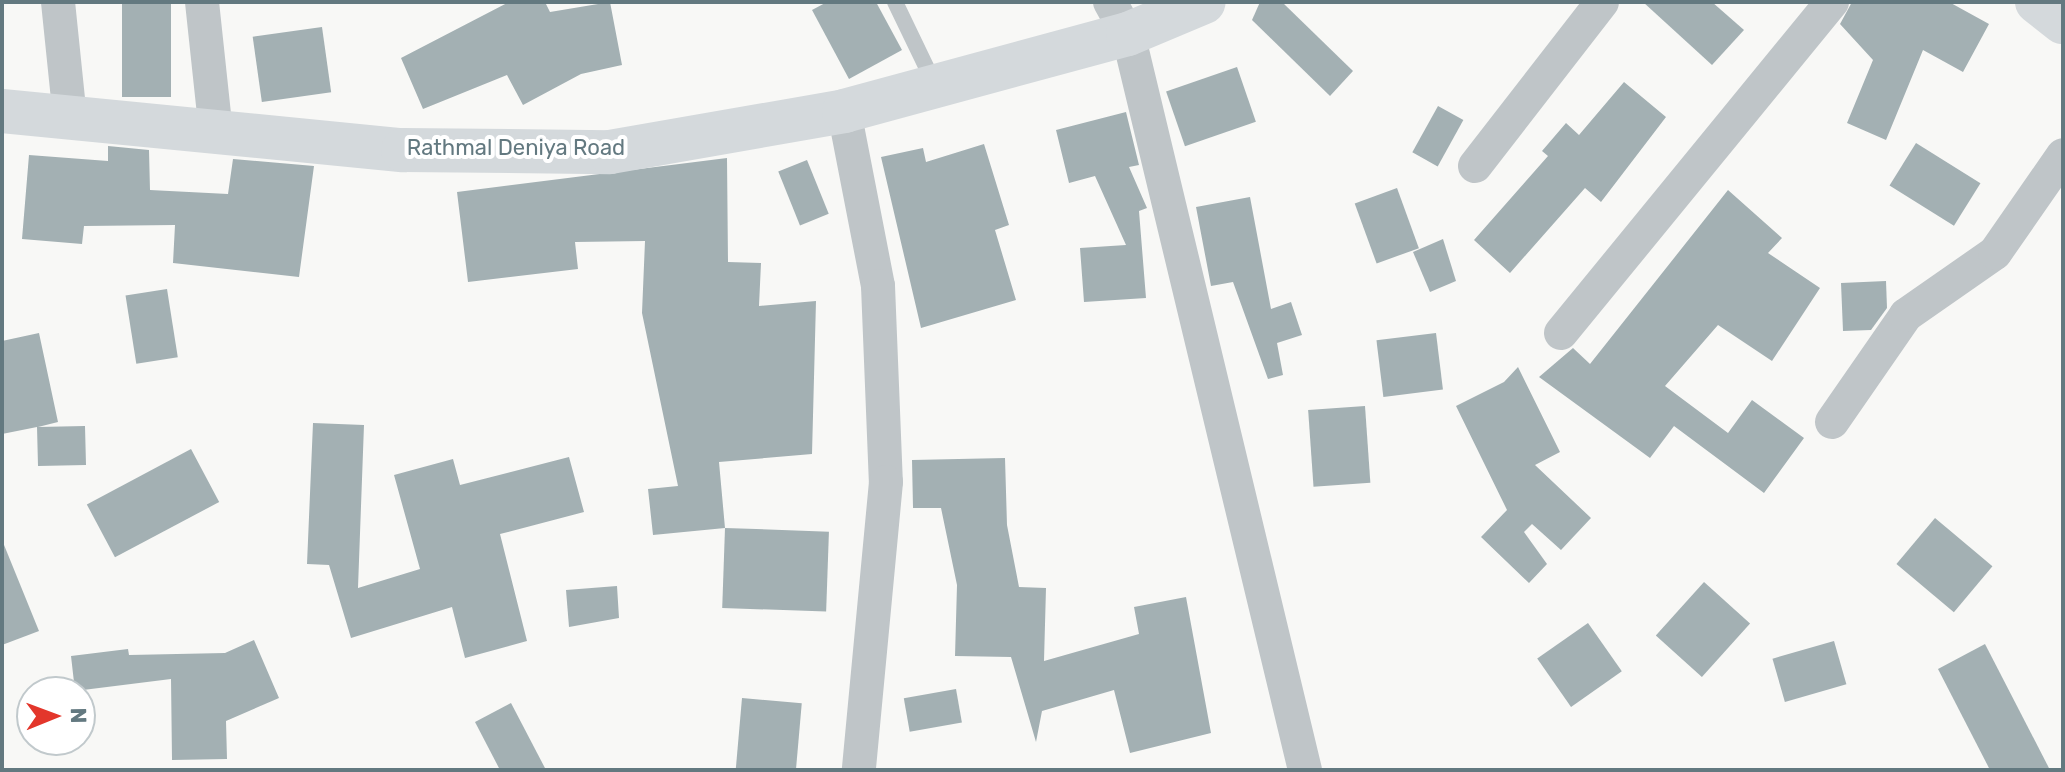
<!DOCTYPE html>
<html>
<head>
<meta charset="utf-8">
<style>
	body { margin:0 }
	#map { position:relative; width:2065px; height:772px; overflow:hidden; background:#f8f8f6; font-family:Rubik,sans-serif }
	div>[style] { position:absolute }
	.building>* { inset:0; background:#a3b0b3; transform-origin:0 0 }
	.lane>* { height:16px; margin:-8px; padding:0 8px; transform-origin:8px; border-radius:8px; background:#bfc5c8 }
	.street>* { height:34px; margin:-17px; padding:0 17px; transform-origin:17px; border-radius:17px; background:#bfc5c8 }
	.secondary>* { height:44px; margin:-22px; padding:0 22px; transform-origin:22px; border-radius:22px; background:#d4d9dc }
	span { translate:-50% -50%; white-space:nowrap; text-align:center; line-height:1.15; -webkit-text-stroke:8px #fff; paint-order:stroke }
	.street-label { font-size:22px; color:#637980 }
	.frame { position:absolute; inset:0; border:4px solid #637980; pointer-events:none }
	.north { position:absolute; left:16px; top:676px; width:80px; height:80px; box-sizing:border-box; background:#fff; border:2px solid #c1c9cc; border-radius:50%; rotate:89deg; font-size:22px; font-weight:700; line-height:32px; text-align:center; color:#637980 }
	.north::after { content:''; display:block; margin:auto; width:28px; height:36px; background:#e3362b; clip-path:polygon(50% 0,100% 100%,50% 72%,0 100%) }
</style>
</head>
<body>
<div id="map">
	<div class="building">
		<i style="left:122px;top:2px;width:49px;height:95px"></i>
		<i style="clip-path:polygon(509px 2px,545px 2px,550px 12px,610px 2px,622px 65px,581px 74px,523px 105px,507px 75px,423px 109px,401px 58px)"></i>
		<i style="clip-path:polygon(827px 2px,876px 2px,902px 50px,849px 79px,812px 10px)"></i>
		<i style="clip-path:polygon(1260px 2px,1282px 2px,1353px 71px,1330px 96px,1252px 20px)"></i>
		<i style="clip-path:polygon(1643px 2px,1712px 2px,1744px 30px,1712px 65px)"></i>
		<i style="clip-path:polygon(1852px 2px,1949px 2px,1989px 24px,1963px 72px,1923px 50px,1886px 140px,1847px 123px,1873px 60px,1840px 24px)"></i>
		<i style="left:322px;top:27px;width:66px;height:70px;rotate:82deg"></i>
		<i style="left:1237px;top:67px;width:58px;height:75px;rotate:71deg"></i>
		<i style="clip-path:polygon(1624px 82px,1666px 117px,1601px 202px,1585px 188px,1510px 273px,1474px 240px,1548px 156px,1542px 151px,1566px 123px,1579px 135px)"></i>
		<i style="left:1438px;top:106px;width:29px;height:53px;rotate:29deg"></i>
		<i style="clip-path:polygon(1126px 112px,1139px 165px,1129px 167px,1147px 208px,1139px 211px,1146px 298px,1084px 302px,1080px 248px,1126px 245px,1095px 176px,1069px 183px,1056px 130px)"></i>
		<i style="left:1916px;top:143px;width:76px;height:50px;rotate:32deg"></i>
		<i style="clip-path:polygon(984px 144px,1009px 225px,995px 230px,1016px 300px,921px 328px,881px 157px,923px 148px,926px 162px)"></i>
		<i style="clip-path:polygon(108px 146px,149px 150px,150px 190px,228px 194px,233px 159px,314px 166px,299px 277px,173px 263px,175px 225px,84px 226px,82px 244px,22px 239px,29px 155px,108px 161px)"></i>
		<i style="clip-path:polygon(727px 158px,728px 262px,761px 263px,759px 306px,816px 301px,812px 454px,719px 462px,725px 528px,653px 535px,648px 489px,678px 486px,642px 313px,645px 241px,575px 242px,578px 269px,468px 282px,457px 192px)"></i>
		<i style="left:807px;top:160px;width:58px;height:31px;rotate:68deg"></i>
		<i style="left:1397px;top:188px;width:64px;height:45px;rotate:70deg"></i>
		<i style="clip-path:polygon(1728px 190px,1782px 238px,1768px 253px,1820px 288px,1772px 361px,1718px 325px,1665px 386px,1728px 433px,1752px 400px,1804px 438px,1764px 493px,1674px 426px,1650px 458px,1539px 377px,1573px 348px,1590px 364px)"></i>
		<i style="clip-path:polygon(1250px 197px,1271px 309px,1291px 302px,1302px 335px,1277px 343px,1283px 375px,1268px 379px,1233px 282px,1211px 286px,1196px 207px)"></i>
		<i style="clip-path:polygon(1443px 239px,1456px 281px,1430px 292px,1413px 252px)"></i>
		<i style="clip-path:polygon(1886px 281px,1887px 308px,1871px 330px,1843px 331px,1841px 283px)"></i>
		<i style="left:167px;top:289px;width:69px;height:42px;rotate:81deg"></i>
		<i style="clip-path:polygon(39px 333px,58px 422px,38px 427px,85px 426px,86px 465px,38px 466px,37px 427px,2px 434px,2px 341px)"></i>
		<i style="left:1436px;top:333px;width:57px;height:60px;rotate:83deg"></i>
		<i style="clip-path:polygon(1518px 367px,1560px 452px,1535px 465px,1591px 518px,1561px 550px,1532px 524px,1524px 532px,1547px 564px,1529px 583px,1481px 537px,1507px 510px,1456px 406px,1504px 382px)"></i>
		<i style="left:1365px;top:406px;width:77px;height:57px;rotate:86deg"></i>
		<i style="clip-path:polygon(313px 423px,364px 425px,358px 588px,420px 569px,394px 475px,453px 459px,460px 485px,569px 457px,584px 512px,500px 534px,527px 641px,465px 658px,452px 607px,351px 638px,329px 565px,307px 564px)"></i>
		<i style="left:191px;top:449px;width:60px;height:118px;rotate:62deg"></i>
		<i style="clip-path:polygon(1005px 458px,1007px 525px,1019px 587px,1046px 588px,1044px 661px,1139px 634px,1134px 607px,1186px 597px,1211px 733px,1130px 753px,1114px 690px,1042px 711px,1036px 742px,1011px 657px,955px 656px,957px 585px,941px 508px,913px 508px,912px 460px)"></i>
		<i style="left:1935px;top:518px;width:75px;height:60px;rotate:40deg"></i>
		<i style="left:725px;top:528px;width:104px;height:80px;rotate:2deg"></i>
		<i style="clip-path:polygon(2px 540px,39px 631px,2px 645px)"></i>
		<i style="left:1704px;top:582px;width:62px;height:72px;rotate:42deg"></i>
		<i style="clip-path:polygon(617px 586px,619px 618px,569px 627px,566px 590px)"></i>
		<i style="left:1588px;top:623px;width:59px;height:62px;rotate:55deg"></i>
		<i style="clip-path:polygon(254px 640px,279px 698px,226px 721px,227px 759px,172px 760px,171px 679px,75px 691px,71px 656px,128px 649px,129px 655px,225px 653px)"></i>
		<i style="left:1834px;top:641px;width:45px;height:64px;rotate:74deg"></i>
		<i style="clip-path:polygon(1985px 644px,2050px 770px,1990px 770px,1938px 669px)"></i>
		<i style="left:956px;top:689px;width:34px;height:53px;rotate:80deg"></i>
		<i style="left:742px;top:698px;width:60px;height:72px;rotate:5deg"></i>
		<i style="clip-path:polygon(511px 703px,546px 770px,500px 770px,475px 722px)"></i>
	</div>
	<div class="lane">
		<i style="left:895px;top:2px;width:90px;rotate:64.3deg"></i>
	</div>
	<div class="street">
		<i style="left:58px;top:2px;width:117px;rotate:84.1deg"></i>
		<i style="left:202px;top:2px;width:131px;rotate:83.9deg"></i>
		<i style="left:1110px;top:2px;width:37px;rotate:61deg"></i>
		<i style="left:1128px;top:34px;width:757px;rotate:76.48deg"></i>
		<i style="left:844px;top:111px;width:178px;rotate:79deg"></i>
		<i style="left:878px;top:286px;width:196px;rotate:87.7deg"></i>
		<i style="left:886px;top:482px;width:289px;rotate:95.4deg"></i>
		<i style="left:1475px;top:166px;width:207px;rotate:-52.2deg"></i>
		<i style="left:1561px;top:333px;width:428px;rotate:-50.7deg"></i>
		<i style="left:1832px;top:422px;width:130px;rotate:-55.3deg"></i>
		<i style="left:1906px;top:315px;width:108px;rotate:-34.9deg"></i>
		<i style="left:1995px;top:253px;width:119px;rotate:-55.2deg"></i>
	</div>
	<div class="secondary">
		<i style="left:2037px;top:2px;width:33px;rotate:38deg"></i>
		<i style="left:2px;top:111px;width:403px;rotate:5.6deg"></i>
		<i style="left:403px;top:150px;width:207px;rotate:0.6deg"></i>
		<i style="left:610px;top:152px;width:238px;rotate:-9.9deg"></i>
		<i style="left:844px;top:111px;width:294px;rotate:-15.2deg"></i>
		<i style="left:1128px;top:34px;width:82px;rotate:-22.8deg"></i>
	</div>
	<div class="street-label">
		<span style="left:516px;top:148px">Rathmal Deniya Road</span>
	</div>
	<div class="frame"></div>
	<div class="north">N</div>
</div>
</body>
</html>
